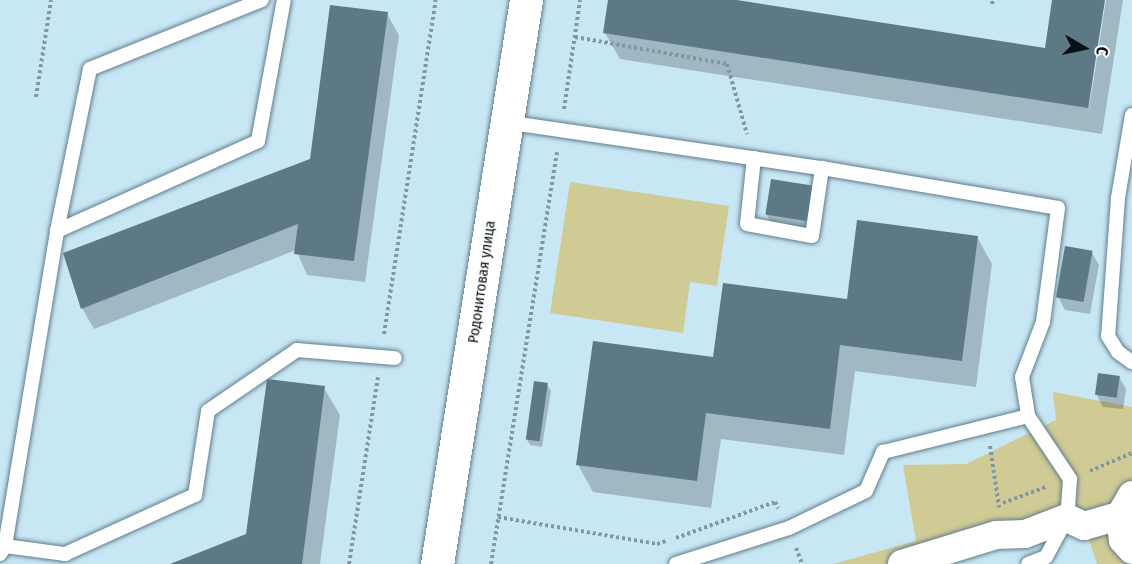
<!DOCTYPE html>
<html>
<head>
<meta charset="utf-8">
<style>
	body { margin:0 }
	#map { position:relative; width:1132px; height:564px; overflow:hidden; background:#c8e7f5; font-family:"Fira Sans Condensed",sans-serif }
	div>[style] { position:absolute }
	.green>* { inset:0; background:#d0cb94 }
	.shadow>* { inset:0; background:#0003 }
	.building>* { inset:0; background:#5c7985; transform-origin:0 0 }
	.path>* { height:4px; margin-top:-2px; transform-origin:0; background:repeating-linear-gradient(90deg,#8198a3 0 3px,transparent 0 6px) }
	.roads { filter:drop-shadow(0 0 2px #617d8a) drop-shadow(0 0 2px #617d8a) }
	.lane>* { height:14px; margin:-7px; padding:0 7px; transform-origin:7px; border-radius:7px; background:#fff }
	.street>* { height:28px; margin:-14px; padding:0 14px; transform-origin:14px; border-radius:14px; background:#fff }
	.secondary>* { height:33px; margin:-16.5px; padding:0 16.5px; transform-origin:16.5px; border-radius:16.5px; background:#fff }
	span { translate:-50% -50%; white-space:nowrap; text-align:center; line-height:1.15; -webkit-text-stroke:4.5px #fff; paint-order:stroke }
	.street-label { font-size:15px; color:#061115 }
	.north { position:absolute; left:1054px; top:18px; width:60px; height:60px; -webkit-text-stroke:4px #fff; paint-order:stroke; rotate:99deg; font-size:16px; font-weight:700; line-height:24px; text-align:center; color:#061115 }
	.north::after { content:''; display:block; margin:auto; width:21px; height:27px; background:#061115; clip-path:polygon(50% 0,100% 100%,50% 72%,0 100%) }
</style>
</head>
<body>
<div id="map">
	<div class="green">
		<i style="clip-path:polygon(570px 182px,729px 206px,717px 286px,690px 282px,683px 333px,550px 313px)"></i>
		<i style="clip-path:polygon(1053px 392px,1132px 407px,1132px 564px,1097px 564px,1079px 509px,905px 564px,833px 564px,916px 541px,903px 465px,966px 464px,1056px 420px)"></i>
	</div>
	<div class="shadow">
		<i style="clip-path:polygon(610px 0,727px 0,1046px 50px,1054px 0,1103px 0,1088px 116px,1106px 0,1123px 0,1102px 134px,620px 59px,605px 33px)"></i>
		<i style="clip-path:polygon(387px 14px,399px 35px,365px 282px,307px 275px,296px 250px,94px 329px,82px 308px,312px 160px)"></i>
		<i style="clip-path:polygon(812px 187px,814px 234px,774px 228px,767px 215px)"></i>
		<i style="clip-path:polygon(977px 237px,992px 264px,976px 387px,855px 371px,844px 455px,721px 439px,711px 508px,593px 492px,578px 465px,714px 358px,848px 301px)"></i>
		<i style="clip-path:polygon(1092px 253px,1099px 265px,1090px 314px,1065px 310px,1058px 297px)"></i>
		<i style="clip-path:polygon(1119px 377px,1126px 389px,1123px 409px,1103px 407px,1096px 394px)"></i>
		<i style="clip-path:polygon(547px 385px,551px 391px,542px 447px,530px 445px,526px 438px)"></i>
		<i style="clip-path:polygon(324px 388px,340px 415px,320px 564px,173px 564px,248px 535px)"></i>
	</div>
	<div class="building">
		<i style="clip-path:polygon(608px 0,737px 0,1045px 48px,1052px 0,1105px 0,1088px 108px,603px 33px)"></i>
		<i style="clip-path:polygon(330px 5px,388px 12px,354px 261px,294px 254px,298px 224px,81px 309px,63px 253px,310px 159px)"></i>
		<i style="left:771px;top:179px;width:43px;height:36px;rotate:9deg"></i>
		<i style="clip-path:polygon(857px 220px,978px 236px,962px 361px,840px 345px,830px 429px,706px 413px,697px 481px,576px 465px,593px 341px,713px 357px,723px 283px,847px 299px)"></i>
		<i style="left:1065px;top:246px;width:28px;height:52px;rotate:10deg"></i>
		<i style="left:1098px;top:373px;width:22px;height:22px;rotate:8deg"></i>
		<i style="clip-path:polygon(267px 379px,325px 386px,302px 564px,170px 564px,246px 534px)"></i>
		<i style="left:534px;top:381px;width:14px;height:59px;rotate:8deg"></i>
	</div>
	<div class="path">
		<i style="left:992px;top:4px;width:4px;rotate:-76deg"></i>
		<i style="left:575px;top:37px;width:154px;rotate:10.1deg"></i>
		<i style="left:727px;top:64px;width:73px;rotate:74.1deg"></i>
		<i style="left:36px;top:97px;width:98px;rotate:-81.2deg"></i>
		<i style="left:564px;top:109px;width:110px;rotate:-81.6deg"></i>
		<i style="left:384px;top:334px;width:338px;rotate:-81.2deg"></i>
		<i style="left:990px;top:446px;width:62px;rotate:81.6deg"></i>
		<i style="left:1090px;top:471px;width:46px;rotate:-23.2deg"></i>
		<i style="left:1003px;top:503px;width:46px;rotate:-20.4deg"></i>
		<i style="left:498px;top:517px;width:161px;rotate:9.6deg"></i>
		<i style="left:657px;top:544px;width:9px;rotate:-18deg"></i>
		<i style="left:676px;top:538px;width:105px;rotate:-20deg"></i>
		<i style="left:775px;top:502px;width:7px;rotate:63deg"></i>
		<i style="left:796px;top:548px;width:17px;rotate:69deg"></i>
		<i style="left:349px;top:564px;width:189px;rotate:-81.2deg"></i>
		<i style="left:491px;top:564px;width:417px;rotate:-80.9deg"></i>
	</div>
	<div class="roads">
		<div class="lane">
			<i style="left:1132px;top:115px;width:84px;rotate:99.6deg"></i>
			<i style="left:1118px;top:198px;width:138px;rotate:94.1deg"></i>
			<i style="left:1108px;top:336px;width:19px;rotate:58deg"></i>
			<i style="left:1118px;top:352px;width:17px;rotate:36deg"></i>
			<i style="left:505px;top:122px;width:320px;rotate:8.3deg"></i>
			<i style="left:822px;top:168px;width:239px;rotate:9.6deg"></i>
			<i style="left:1058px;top:208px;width:115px;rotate:97.5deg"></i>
			<i style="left:1043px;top:322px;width:59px;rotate:110.9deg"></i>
			<i style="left:1022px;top:377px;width:39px;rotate:81deg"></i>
			<i style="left:1028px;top:416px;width:76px;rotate:56.3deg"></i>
			<i style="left:1070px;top:479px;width:39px;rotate:94deg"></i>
			<i style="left:1067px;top:518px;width:44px;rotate:118.3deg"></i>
			<i style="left:1046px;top:557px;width:19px;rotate:159deg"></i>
			<i style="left:754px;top:158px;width:66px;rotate:96.1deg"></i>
			<i style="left:747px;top:224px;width:66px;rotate:10.5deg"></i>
			<i style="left:812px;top:236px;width:69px;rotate:-81.6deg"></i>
			<i style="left:57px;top:231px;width:220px;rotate:-24.1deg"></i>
			<i style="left:258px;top:141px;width:143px;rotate:-79.6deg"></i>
			<i style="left:5px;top:546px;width:61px;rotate:7.6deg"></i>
			<i style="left:65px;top:554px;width:143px;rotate:-24.4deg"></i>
			<i style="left:195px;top:495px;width:85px;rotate:-81.2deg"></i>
			<i style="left:208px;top:411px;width:108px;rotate:-34.4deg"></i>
			<i style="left:297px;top:350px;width:98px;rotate:4.7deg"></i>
			<i style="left:0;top:554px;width:9px;rotate:-58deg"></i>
			<i style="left:5px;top:546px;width:319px;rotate:-80.6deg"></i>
			<i style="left:57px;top:231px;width:165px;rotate:-78.5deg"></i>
			<i style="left:90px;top:69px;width:185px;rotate:-21.9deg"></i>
			<i style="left:676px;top:564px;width:119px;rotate:-17.7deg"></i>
			<i style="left:789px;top:528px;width:85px;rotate:-25.7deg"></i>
			<i style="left:866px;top:491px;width:43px;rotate:-66.4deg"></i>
			<i style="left:883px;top:452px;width:149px;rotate:-13.9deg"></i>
		</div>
		<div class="street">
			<i style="left:1132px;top:495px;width:24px;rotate:120deg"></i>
			<i style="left:1120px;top:516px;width:24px;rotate:83deg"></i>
			<i style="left:1123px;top:540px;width:13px;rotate:48deg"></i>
			<i style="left:902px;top:564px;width:98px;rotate:-17.1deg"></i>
			<i style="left:996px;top:535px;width:29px;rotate:-2deg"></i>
			<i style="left:1025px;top:534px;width:45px;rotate:-20.9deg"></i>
			<i style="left:1067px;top:518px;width:19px;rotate:25deg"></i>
			<i style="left:1084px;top:526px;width:37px;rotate:-16deg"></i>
		</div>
		<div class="secondary">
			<i style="left:437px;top:564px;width:571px;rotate:-81.03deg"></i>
		</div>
	</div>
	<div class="street-label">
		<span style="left:482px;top:282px;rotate:-82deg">Родонитовая улица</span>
	</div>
	<div class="north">С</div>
</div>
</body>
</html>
